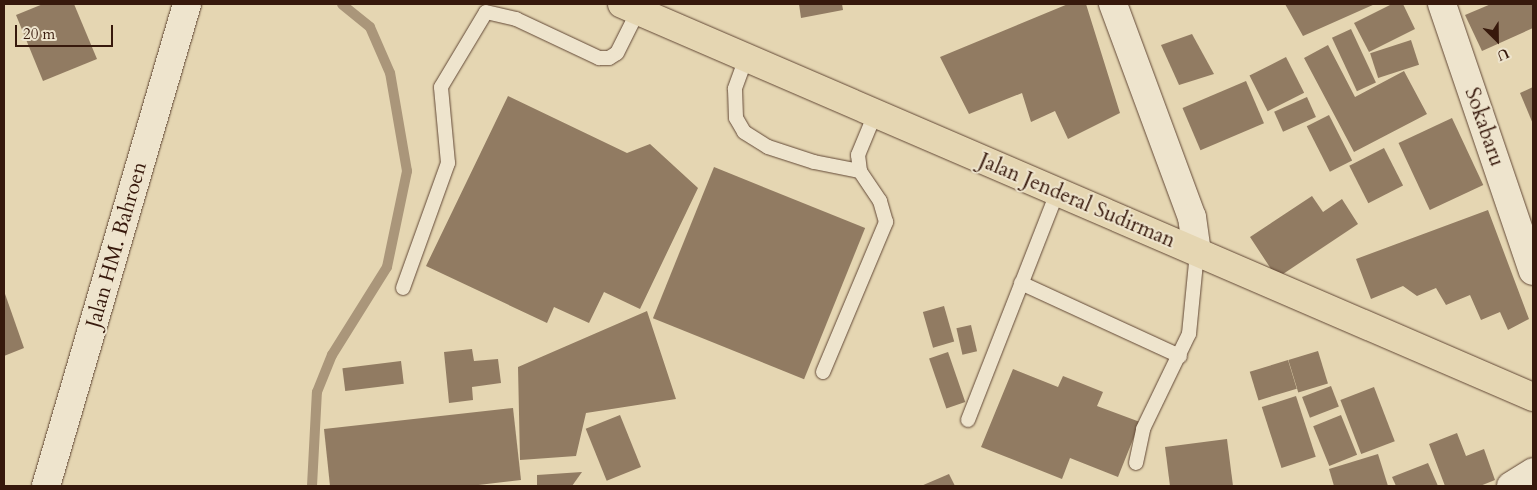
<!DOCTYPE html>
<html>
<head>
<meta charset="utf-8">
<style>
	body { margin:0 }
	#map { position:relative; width:1537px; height:490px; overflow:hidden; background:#e5d6b2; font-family:Cardo,serif }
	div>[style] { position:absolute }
	.stream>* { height:10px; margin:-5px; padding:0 5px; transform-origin:5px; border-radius:5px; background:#aa967a }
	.building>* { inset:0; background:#917b62; transform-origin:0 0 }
	.roads { filter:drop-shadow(0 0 1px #624836) drop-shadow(0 0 1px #624836) }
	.service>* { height:14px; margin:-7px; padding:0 7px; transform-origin:7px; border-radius:7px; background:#eee4cd }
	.minor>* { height:28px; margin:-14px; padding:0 14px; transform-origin:14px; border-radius:14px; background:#eee4cd }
	.tertiary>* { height:28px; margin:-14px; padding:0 14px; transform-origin:14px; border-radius:14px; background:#eee4cd }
	.primary>* { height:28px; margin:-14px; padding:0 14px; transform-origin:14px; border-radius:14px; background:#e5d6b2 }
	span { translate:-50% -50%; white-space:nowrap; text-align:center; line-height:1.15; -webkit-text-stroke:4px #eee4cd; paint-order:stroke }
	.street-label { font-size:21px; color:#37190c }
	.frame { position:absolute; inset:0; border:5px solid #37190c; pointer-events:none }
	.north { position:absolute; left:1472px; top:15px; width:50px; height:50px; -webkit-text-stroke:4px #eee4cd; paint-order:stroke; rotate:157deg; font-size:14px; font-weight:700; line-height:20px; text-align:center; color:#37190c }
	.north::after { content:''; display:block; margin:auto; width:18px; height:22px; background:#37190c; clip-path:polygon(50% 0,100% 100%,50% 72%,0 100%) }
	.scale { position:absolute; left:15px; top:25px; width:98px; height:22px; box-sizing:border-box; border:2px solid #37190c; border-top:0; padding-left:6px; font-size:15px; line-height:18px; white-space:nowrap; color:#37190c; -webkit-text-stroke:4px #eee4cd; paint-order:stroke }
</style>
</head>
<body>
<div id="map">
	<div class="stream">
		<i style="left:312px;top:486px;width:94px;rotate:-87deg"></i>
		<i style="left:317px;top:392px;width:40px;rotate:-68deg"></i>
		<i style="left:332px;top:355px;width:104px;rotate:-58deg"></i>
		<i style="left:387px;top:267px;width:98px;rotate:-78.2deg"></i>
		<i style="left:407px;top:171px;width:99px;rotate:-99.8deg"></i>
		<i style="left:390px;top:73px;width:50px;rotate:-113.5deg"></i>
		<i style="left:370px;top:27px;width:36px;rotate:-141deg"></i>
	</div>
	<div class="building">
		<i style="clip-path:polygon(43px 4px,74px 4px,97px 59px,43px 81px,16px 15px)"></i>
		<i style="clip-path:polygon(799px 4px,842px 4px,843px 10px,801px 18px)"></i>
		<i style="clip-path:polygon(1068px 4px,1086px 4px,1120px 113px,1068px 139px,1055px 111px,1031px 122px,1022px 93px,969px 114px,940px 57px)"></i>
		<i style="clip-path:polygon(1285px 4px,1375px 4px,1303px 36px)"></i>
		<i style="clip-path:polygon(1392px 4px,1403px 4px,1415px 29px,1369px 52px,1354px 23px)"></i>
		<i style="clip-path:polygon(1491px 4px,1533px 4px,1533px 28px,1482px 51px,1465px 15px)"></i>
		<i style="left:1351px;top:29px;width:59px;height:21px;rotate:65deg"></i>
		<i style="clip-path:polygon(1192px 34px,1214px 74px,1179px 85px,1161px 45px)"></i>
		<i style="left:1411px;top:40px;width:26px;height:43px;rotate:72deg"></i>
		<i style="clip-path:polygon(1328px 45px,1355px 97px,1404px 71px,1427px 114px,1354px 152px,1304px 58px)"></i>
		<i style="left:1286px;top:57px;width:40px;height:41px;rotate:63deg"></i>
		<i style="left:1246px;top:81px;width:46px;height:69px;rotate:67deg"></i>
		<i style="clip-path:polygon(1533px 87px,1533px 124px,1520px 93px)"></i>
		<i style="clip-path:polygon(508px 96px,627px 153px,650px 144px,698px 188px,640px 309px,604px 292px,589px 323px,554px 307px,547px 323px,426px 266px)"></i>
		<i style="left:1307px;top:97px;width:22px;height:36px;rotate:66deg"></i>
		<i style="left:1329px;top:115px;width:51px;height:25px;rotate:63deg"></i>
		<i style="left:1452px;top:118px;width:74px;height:59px;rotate:65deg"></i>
		<i style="left:1384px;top:148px;width:42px;height:39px;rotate:63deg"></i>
		<i style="left:714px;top:167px;width:163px;height:163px;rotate:22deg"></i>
		<i style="clip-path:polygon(1312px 196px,1323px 212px,1342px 199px,1358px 224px,1277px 278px,1250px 237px)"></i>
		<i style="clip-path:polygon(1488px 210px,1529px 319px,1508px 330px,1500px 312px,1481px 320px,1470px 295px,1446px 305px,1436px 288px,1417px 296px,1403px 286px,1371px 299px,1356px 259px)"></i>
		<i style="clip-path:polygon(4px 291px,24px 348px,4px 356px)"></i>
		<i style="left:944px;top:306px;width:37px;height:22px;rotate:74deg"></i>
		<i style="clip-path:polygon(647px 311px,676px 399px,586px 413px,576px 456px,520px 460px,518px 367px)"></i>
		<i style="left:971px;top:325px;width:27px;height:15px;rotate:77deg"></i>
		<i style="clip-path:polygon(472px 349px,474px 361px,498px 359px,501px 383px,472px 387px,473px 400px,449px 403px,444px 352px)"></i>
		<i style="left:1318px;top:351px;width:34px;height:31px;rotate:73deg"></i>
		<i style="left:948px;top:352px;width:53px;height:20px;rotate:71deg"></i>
		<i style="left:1288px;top:360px;width:30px;height:40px;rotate:73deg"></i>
		<i style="left:401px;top:361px;width:23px;height:59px;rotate:83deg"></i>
		<i style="clip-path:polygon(1013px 369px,1058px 387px,1063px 376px,1103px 392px,1097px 406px,1140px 422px,1118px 477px,1070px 458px,1062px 479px,981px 447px)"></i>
		<i style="left:1331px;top:386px;width:22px;height:31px;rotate:69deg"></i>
		<i style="left:1374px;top:387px;width:58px;height:36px;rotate:69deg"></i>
		<i style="left:1296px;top:396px;width:64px;height:36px;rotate:72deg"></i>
		<i style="clip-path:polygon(513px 408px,521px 480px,470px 486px,330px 486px,324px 429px)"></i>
		<i style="left:620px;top:415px;width:56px;height:37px;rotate:68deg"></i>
		<i style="left:1341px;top:415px;width:43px;height:30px;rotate:68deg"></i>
		<i style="clip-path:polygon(1457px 433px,1466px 456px,1484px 449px,1495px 480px,1480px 486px,1445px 486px,1429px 444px)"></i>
		<i style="clip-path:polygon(1227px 439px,1233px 486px,1170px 486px,1165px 447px)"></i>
		<i style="clip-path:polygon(1378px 454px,1388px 486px,1334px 486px,1329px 469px)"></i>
		<i style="clip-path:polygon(1428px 463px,1438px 486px,1396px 486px,1392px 477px)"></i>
		<i style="clip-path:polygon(582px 472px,572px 486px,537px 486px,537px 475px)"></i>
		<i style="clip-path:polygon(949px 474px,955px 486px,921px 486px)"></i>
	</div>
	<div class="roads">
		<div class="service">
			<i style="left:746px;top:58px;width:33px;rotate:110deg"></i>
			<i style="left:735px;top:89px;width:29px;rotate:88deg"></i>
			<i style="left:736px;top:118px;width:16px;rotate:60deg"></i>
			<i style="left:744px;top:132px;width:28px;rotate:32deg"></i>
			<i style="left:768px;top:147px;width:48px;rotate:18.1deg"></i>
			<i style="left:814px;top:162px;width:47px;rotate:11.1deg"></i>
			<i style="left:1021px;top:283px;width:175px;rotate:24.7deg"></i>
			<i style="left:403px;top:288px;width:133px;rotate:-70.2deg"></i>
			<i style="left:448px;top:163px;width:76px;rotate:-95.3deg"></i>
			<i style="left:441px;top:87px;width:87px;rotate:-59deg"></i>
			<i style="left:486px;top:12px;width:31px;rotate:13deg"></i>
			<i style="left:516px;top:19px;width:92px;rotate:25.2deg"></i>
			<i style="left:599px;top:58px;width:10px"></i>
			<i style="left:609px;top:58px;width:9px;rotate:-32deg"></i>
			<i style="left:617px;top:53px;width:47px;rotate:-63.4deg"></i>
			<i style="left:823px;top:372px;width:163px;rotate:-67.2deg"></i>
			<i style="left:886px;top:222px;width:22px;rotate:-106deg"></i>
			<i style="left:880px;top:201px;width:36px;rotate:-124deg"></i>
			<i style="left:860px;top:171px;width:16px;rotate:-97deg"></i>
			<i style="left:858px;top:155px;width:44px;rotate:-67.5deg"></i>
			<i style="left:968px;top:420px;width:244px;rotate:-68.6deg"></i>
			<i style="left:1136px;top:463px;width:35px;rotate:-78deg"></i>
			<i style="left:1143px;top:429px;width:106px;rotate:-64.2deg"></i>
			<i style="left:1189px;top:334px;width:82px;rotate:-84.4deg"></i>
		</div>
		<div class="minor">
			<i style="left:1113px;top:4px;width:227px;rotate:69.7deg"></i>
			<i style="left:1192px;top:217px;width:35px;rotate:82deg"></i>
			<i style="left:1442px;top:4px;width:282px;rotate:71.2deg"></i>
			<i style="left:1511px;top:486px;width:26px;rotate:-32deg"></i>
		</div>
		<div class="tertiary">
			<i style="left:46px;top:486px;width:502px;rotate:-73.69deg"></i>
		</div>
		<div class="primary">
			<i style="left:622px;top:4px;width:992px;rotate:23.34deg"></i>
		</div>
	</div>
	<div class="street-label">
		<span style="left:1484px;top:127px;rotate:71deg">Sokabaru</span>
		<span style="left:1077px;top:201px;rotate:23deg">Jalan Jenderal Sudirman</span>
		<span style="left:117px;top:245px;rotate:-74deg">Jalan HM. Bahroen</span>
	</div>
	<div class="frame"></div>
	<div class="north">U</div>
	<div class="scale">20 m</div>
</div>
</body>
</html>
